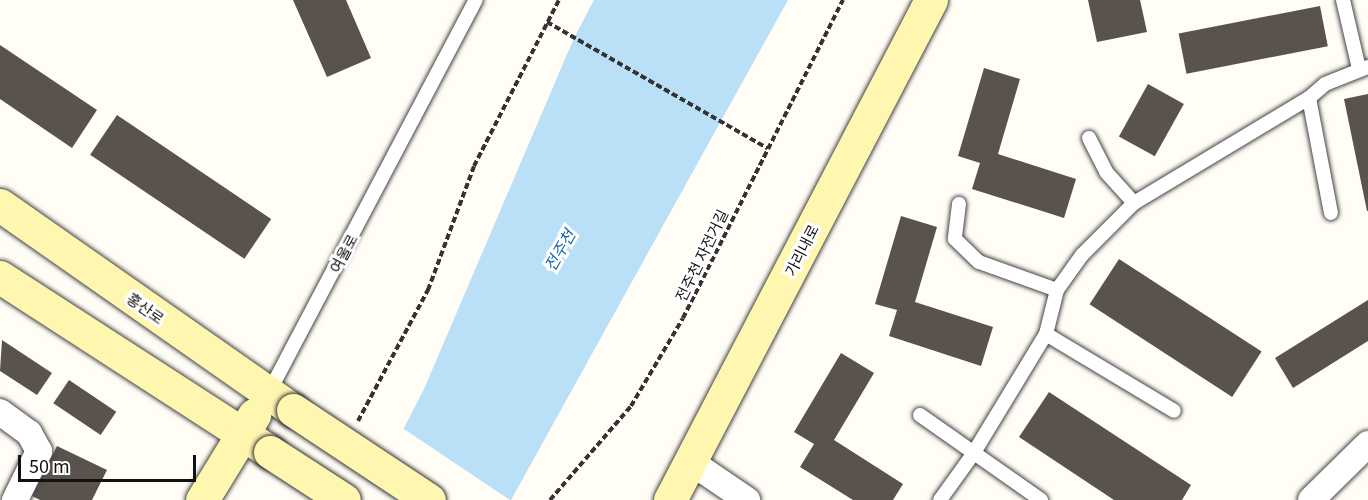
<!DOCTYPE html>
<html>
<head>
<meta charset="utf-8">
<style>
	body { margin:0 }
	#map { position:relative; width:1368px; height:500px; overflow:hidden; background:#fffdf5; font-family:Georgia,"Noto Sans KR",serif }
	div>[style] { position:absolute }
	.water>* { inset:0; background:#b9e0f7 }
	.pier>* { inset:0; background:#fffdf5 }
	.building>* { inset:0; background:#5a524d; transform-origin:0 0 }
	.path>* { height:4px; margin-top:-2px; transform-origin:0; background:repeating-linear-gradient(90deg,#333 0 6px,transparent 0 9px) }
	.roads { filter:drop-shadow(0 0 2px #444) drop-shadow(0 0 2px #444) }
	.lane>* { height:14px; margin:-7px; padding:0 7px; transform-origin:7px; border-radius:7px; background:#fff }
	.street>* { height:26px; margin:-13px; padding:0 13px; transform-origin:13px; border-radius:13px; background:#fff }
	.secondary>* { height:33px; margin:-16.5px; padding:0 16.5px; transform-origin:16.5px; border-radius:16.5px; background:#fff6b0 }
	.bridges { filter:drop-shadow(0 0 2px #333) drop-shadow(0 0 2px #333) }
	.secondary-bridge>* { height:33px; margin:-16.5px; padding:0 16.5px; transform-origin:16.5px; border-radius:16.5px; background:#fff6b0 }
	span { translate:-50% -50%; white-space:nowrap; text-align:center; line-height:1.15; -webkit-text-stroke:6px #fff; paint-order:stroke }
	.street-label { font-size:15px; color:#111 }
	.water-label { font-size:16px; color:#1768a6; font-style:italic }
	.scale { position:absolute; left:18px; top:455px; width:178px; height:27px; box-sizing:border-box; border:3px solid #111; border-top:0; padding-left:8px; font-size:18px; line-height:21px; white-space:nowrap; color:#111; -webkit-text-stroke:4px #fff; paint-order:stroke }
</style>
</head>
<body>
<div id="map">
	<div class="water">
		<i style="clip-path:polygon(594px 0,788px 0,511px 500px,367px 500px,424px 389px,574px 38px)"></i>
	</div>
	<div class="pier">
		<i style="clip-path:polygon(401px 427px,510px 500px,364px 500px)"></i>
	</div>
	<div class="building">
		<i style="clip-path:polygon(293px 0,346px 0,371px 58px,327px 77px)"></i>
		<i style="clip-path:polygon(1088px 0,1140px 0,1147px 32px,1097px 42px)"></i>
		<i style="left:1320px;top:6px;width:41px;height:144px;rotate:79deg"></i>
		<i style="clip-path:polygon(0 45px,97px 110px,72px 148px,0 99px)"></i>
		<i style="clip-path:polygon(984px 68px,1020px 79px,998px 154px,1076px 179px,1064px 218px,972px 189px,980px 163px,958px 156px)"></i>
		<i style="left:1148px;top:84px;width:41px;height:60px;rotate:29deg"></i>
		<i style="clip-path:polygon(1368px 94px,1368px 211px,1367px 211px,1344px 99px)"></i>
		<i style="left:117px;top:115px;width:186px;height:48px;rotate:34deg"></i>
		<i style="clip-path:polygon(901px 216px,937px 227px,915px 302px,993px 327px,981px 366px,889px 336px,897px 310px,875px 304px)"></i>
		<i style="left:1119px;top:259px;width:170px;height:54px;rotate:33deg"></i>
		<i style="clip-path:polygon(1368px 300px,1368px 341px,1293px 388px,1275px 358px)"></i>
		<i style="clip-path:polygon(2px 340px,52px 373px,37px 395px,0 371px)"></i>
		<i style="clip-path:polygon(841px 353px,874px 373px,834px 440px,903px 484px,893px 500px,853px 500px,800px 467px,814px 444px,794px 432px)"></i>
		<i style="left:69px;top:380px;width:57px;height:28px;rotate:34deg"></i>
		<i style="clip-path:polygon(1049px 392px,1191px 485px,1182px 500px,1114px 500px,1019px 437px)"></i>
		<i style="clip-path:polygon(57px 446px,107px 470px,92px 500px,40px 500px,32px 496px)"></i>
	</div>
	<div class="path">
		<i style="left:547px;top:22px;width:254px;rotate:29.8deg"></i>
		<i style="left:358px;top:421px;width:149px;rotate:-61.9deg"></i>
		<i style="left:428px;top:290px;width:132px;rotate:-69.6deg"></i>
		<i style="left:474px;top:166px;width:186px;rotate:-62.9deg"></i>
		<i style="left:550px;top:500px;width:124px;rotate:-49.2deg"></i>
		<i style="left:631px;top:406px;width:102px;rotate:-59.4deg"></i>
		<i style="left:683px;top:318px;width:356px;rotate:-63.3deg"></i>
	</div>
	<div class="roads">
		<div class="lane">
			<i style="left:1343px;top:0;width:71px;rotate:76.9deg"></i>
			<i style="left:1309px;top:98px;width:117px;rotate:79.2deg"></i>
			<i style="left:1089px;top:138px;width:38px;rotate:63deg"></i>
			<i style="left:1106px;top:172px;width:42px;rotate:47.9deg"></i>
			<i style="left:959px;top:204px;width:35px;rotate:97deg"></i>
			<i style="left:955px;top:239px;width:33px;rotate:44deg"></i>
			<i style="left:979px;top:262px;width:83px;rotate:19.7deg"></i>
			<i style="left:1046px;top:334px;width:149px;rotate:31deg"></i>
			<i style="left:269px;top:392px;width:443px;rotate:-62.2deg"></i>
			<i style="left:920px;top:415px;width:148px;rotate:35.1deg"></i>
			<i style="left:940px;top:500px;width:57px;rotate:-54.3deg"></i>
			<i style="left:973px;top:454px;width:140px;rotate:-58.7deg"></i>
			<i style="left:1046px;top:334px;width:45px;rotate:-76deg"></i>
			<i style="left:1057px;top:290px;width:43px;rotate:-54.5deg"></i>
			<i style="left:1082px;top:255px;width:74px;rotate:-45deg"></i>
			<i style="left:1134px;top:203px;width:204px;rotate:-31deg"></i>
			<i style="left:1309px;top:98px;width:21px;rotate:-41deg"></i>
			<i style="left:1325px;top:84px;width:46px;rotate:-21.6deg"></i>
		</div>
		<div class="street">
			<i style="left:0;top:412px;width:36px;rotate:36deg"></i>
			<i style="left:29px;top:433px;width:21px;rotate:61deg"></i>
			<i style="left:39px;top:451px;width:55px;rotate:116.1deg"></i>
			<i style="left:691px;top:462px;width:68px;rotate:34.2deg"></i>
			<i style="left:1311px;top:500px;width:80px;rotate:-44.5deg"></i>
		</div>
		<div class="secondary">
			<i style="left:0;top:205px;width:358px;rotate:35deg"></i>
			<i style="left:0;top:277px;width:322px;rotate:32.9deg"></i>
			<i style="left:202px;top:500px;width:100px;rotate:-58.5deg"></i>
			<i style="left:670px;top:500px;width:564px;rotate:-62.44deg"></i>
		</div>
	</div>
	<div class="bridges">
		<div class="secondary-bridge">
			<i style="left:293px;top:410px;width:163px;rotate:33.5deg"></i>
			<i style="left:270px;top:452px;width:88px;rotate:33deg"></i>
		</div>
	</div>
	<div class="street-label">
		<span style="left:801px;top:250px;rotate:-63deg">가리내로</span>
		<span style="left:343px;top:253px;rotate:-62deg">여울로</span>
		<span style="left:701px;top:255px;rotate:-64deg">전주천 자전거길</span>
		<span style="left:146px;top:308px;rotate:35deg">홍산로</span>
	</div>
	<div class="water-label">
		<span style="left:559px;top:250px;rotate:-60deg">전주천</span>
	</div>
	<div class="scale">50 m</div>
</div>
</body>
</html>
